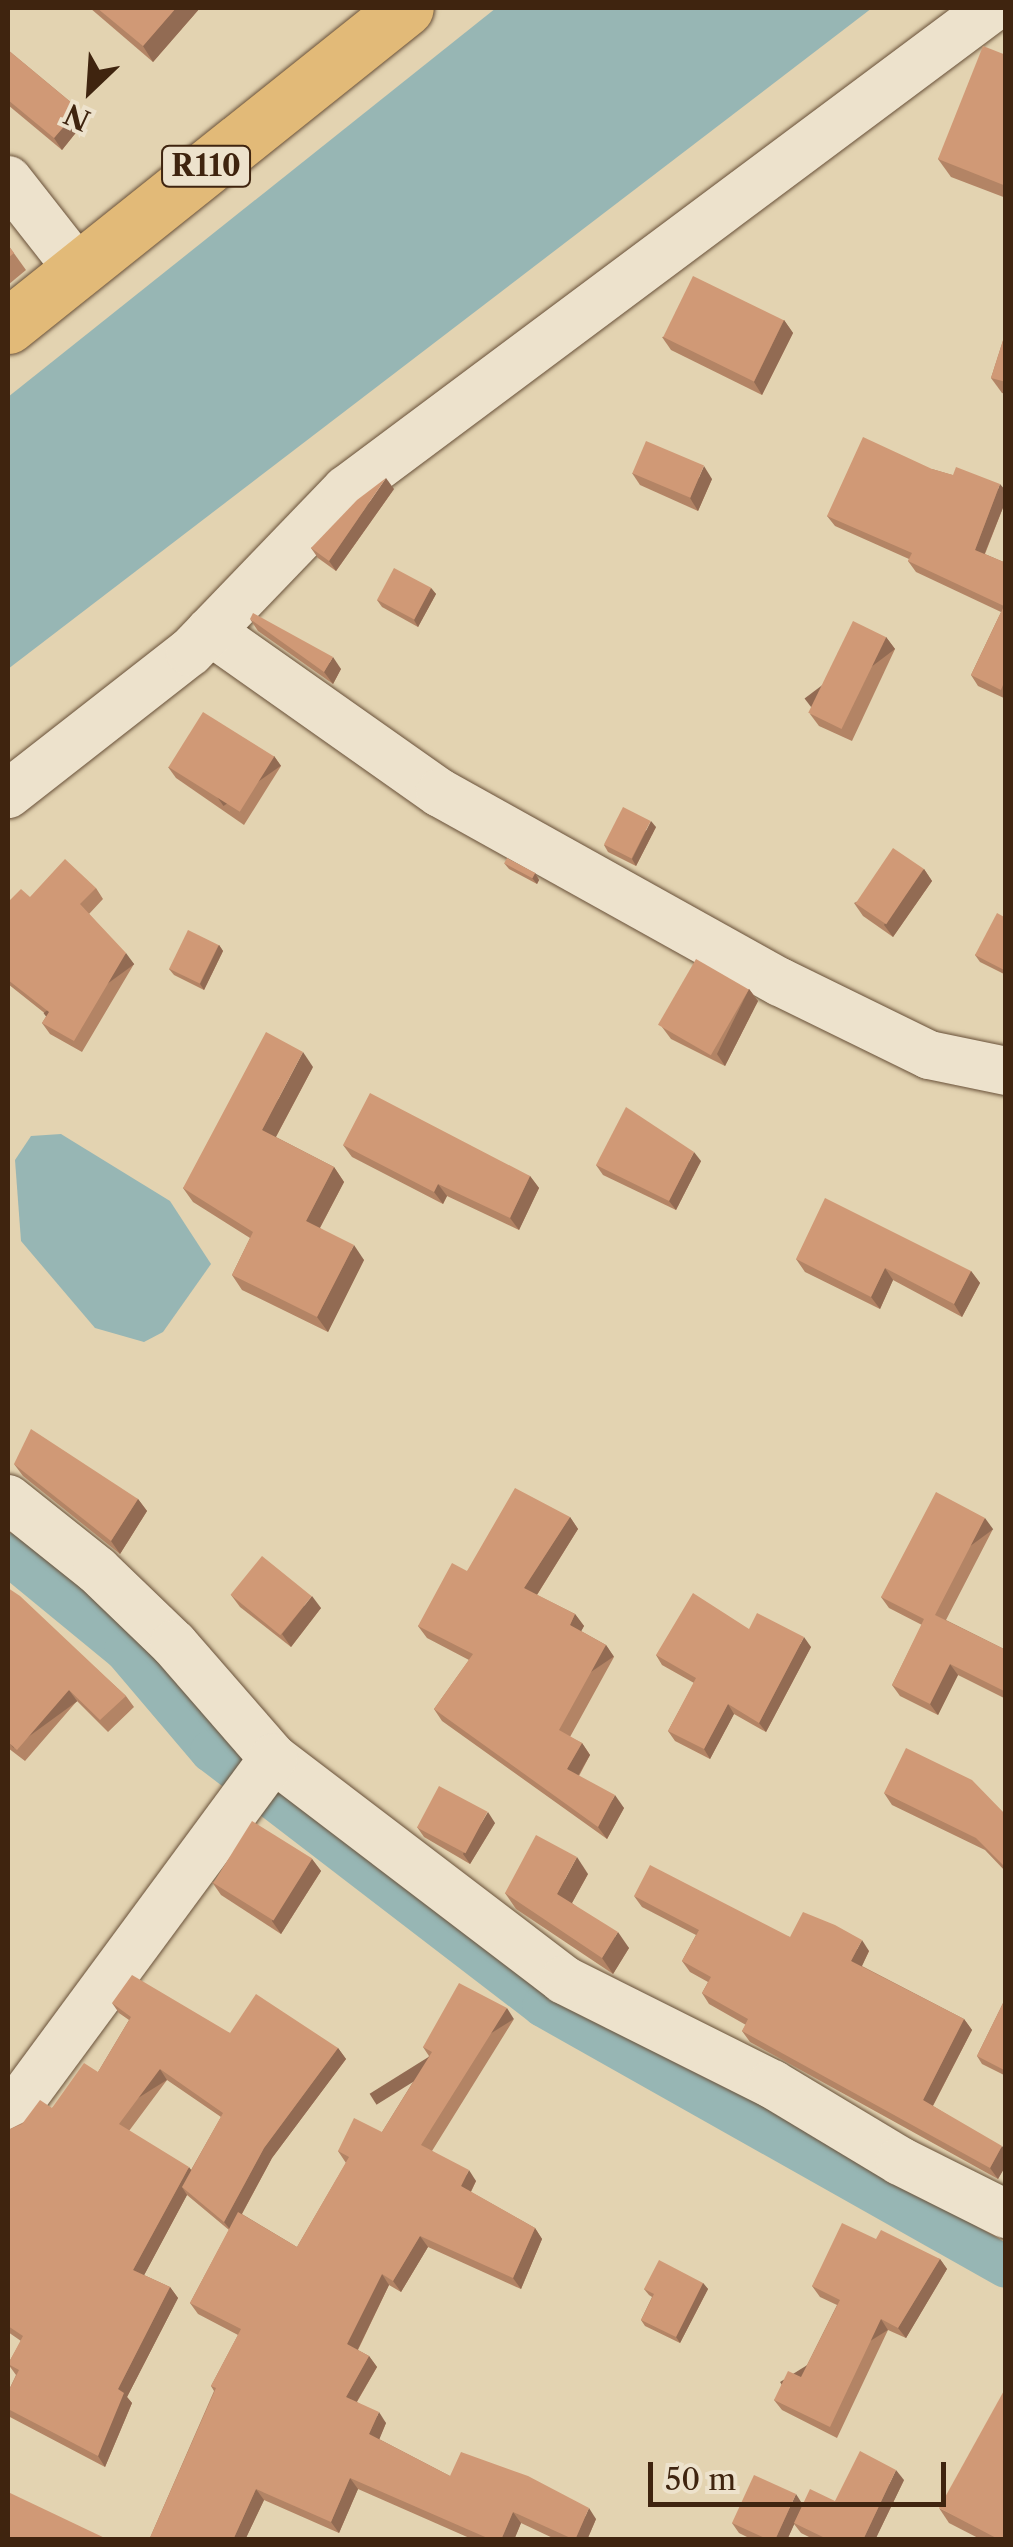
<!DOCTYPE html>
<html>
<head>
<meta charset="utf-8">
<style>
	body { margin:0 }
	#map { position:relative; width:1013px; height:2547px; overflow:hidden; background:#e3d3b1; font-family:"Libre Caslon Text",serif }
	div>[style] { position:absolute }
	.water>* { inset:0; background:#97b6b4 }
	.canal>* { height:42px; margin:-21px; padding:0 21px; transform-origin:21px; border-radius:21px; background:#97b6b4 }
	.roads { filter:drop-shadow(0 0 2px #685038) drop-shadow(0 0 2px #685038) }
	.minor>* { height:48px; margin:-24px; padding:0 24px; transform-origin:24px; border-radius:24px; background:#ede2cc }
	.major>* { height:55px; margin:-27.5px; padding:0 27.5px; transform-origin:27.5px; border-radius:27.5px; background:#e2ba78 }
	.wall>* { inset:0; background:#b38465 }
	.shaded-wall>* { inset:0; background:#926b53; transform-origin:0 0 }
	.building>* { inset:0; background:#d09976; transform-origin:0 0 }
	span { translate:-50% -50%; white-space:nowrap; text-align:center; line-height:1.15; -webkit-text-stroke:10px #ede2cc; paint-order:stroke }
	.shield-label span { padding:2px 8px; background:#ede2cc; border:2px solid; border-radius:8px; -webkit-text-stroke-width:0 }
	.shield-label { font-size:30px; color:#3f240f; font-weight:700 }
	.frame { position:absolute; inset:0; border:10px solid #3f240f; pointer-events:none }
	.north { position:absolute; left:40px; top:40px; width:100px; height:100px; -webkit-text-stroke:8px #ede2cc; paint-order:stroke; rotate:205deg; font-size:28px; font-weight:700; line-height:40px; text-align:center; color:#3f240f }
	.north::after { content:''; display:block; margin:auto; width:35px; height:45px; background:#3f240f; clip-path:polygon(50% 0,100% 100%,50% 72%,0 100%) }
	.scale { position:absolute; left:648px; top:2462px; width:298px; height:45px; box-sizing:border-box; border:5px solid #3f240f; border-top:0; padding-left:12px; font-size:30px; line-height:35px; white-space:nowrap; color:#3f240f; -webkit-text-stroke:8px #ede2cc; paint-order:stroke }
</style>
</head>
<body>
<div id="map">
	<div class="water">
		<i style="clip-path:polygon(496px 8px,872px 8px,8px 669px,8px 397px)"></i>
		<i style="clip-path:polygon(61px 1134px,170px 1201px,211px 1264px,163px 1332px,144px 1342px,95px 1328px,21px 1241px,15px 1160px,31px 1136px)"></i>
	</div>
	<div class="canal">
		<i style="left:8px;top:1554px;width:151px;rotate:39.4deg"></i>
		<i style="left:125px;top:1650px;width:133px;rotate:49.6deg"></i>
		<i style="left:211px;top:1751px;width:419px;rotate:37.5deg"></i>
		<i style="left:543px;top:2006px;width:531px;rotate:29.41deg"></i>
	</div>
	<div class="roads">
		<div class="minor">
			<i style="left:8px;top:180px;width:112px;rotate:51.9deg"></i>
			<i style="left:210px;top:631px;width:281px;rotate:35.2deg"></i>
			<i style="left:440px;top:793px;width:389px;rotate:29.1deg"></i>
			<i style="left:780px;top:982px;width:166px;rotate:26.1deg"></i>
			<i style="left:929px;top:1055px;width:79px;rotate:11.7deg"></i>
			<i style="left:8px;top:794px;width:231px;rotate:-38deg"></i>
			<i style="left:190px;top:652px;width:225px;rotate:-46.1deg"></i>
			<i style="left:346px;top:490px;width:806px;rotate:-36.73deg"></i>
			<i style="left:8px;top:1499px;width:114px;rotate:38.6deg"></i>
			<i style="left:97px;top:1570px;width:107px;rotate:43.9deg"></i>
			<i style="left:174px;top:1644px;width:151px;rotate:49deg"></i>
			<i style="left:273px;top:1758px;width:366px;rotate:37.3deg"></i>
			<i style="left:564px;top:1980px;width:233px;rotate:26.6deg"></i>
			<i style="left:772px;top:2084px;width:149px;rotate:31deg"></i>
			<i style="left:900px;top:2161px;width:119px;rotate:26.6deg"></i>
			<i style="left:8px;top:2118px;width:447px;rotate:-53.6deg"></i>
		</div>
		<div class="major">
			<i style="left:8px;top:326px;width:509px;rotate:-38.62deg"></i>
		</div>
	</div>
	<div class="wall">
		<i style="clip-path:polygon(90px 8px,200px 8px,153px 62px)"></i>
		<i style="clip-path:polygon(8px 50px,79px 109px,86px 120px,62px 150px,8px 105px)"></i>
		<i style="clip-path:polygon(1006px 55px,1006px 198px,951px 177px,938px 159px)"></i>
		<i style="clip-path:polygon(8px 245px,26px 270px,8px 285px)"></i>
		<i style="clip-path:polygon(784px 320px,793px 333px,762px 395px,671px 350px,662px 337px)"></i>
		<i style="clip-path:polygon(1006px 331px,1006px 394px,1002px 393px,991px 378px)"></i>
		<i style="clip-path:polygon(932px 469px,1006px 491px,1006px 500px,985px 554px,1006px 563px,1006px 699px,978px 686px,971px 675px,1001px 612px,916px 572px,908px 561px,909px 559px,835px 526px,827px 516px)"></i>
		<i style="clip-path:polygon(632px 473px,712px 479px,698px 511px,640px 485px)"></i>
		<i style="clip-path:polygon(394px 489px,336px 571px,318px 558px,311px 548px)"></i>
		<i style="clip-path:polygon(431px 588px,436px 594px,418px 627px,382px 607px,377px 600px)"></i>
		<i style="clip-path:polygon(250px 619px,341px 669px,333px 684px,258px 631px)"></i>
		<i style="clip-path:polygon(886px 637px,895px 649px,852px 741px,819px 726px,810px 714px)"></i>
		<i style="clip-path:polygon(274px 756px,281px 766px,244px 825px,176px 778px,168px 767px)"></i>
		<i style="clip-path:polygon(656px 827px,636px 866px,608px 852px,604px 845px)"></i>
		<i style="clip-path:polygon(504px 863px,535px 873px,539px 880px,537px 884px,509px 869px)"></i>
		<i style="clip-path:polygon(924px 869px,932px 881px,893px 937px,863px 916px,854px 903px)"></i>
		<i style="clip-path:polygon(96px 888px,103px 899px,89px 914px,134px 964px,82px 1052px,50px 1034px,42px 1023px,47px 1015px,8px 984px,8px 902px,30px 897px)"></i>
		<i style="clip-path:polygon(1006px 918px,1006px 975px,980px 962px,975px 955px)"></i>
		<i style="clip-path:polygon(219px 945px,223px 951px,204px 990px,174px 975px,169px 969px)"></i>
		<i style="clip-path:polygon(749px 989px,758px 1001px,725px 1066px,671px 1039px,662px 1027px)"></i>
		<i style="clip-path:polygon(313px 1067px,276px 1137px,334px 1167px,344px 1182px,320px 1228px,364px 1260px,328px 1332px,242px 1290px,232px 1275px,250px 1238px,193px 1202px,183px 1188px)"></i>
		<i style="clip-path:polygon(343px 1145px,530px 1176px,539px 1188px,519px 1230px,447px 1196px,443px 1204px,352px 1157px)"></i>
		<i style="clip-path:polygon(701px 1161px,676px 1210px,603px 1175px,596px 1165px)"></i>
		<i style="clip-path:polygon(796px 1259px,971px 1271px,980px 1283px,962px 1317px,893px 1280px,880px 1309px,805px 1272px)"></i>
		<i style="clip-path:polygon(14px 1464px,138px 1499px,147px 1511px,120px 1554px,23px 1476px)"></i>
		<i style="clip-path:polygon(570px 1517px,578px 1529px,537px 1595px,575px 1614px,584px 1626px,581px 1631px,606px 1645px,614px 1657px,570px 1737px,582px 1743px,590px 1755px,579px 1776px,624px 1808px,607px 1839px,442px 1721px,434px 1709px,469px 1660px,427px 1638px,418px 1626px,467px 1571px)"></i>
		<i style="clip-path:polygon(993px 1529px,946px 1620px,1006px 1650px,1006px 1699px,958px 1675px,938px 1715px,900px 1696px,892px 1685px,922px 1625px,889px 1608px,881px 1597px)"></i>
		<i style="clip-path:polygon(8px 1588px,126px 1696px,134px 1707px,108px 1732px,77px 1701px,25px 1761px,8px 1748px)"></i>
		<i style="clip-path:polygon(231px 1595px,321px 1608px,291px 1647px,240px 1607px)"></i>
		<i style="clip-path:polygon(749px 1629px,811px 1647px,766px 1732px,734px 1714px,710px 1759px,675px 1741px,668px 1731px,694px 1683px,662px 1665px,656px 1655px)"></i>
		<i style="clip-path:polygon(884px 1793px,1006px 1815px,1006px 1872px,985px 1850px,892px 1805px)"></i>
		<i style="clip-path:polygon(495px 1823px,470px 1864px,424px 1837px,417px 1827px)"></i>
		<i style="clip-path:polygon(312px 1859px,321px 1871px,281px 1934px,221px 1895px,212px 1882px)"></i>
		<i style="clip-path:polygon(588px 1874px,572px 1903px,629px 1948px,613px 1974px,516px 1909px,505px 1893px)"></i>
		<i style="clip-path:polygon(634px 1896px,790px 1937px,869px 1951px,862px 1966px,964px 2019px,972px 2030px,933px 2106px,1006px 2151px,1006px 2165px,998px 2179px,750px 2042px,742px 2031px,746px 2025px,709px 2004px,702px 1993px,708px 1982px,690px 1972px,682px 1961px,696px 1935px,642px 1907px)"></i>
		<i style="clip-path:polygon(1006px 1997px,1006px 2076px,982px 2064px,977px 2056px)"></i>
		<i style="clip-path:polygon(evenodd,112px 2003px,230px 2033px,338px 2048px,346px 2059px,272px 2158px,242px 2214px,297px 2247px,346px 2163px,338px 2151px,382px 2132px,429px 2056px,423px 2047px,514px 2019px,432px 2151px,476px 2181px,471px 2192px,535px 2228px,542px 2239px,521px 2289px,428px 2247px,401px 2292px,389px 2285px,358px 2350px,369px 2356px,377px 2367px,357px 2402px,386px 2423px,379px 2439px,450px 2476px,596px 2519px,587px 2540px,557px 2540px,521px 2523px,514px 2540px,474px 2540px,358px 2489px,339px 2533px,264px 2500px,245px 2540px,149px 2540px,214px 2391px,211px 2386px,238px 2335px,198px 2314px,190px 2303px,229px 2230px,187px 2195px,144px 2275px,170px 2287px,178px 2298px,127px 2397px,132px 2403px,105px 2467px,8px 2416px,8px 2392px,16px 2375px,8px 2364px,21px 2341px,8px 2332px,8px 2130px,52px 2108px,98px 2072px,129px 2020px,119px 2013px,112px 2003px,167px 2080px,221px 2117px,191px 2170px,129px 2131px,167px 2080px)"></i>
		<i style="clip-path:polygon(876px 2239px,940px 2259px,947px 2269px,906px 2338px,888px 2330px,837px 2438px,782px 2410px,774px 2400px,801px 2377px,837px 2305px,820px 2297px,812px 2286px)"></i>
		<i style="clip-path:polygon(703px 2283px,708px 2289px,680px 2343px,645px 2326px,641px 2320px,652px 2297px,649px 2295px,644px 2289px)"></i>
		<i style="clip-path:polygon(904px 2480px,875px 2540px,815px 2540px,801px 2533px,794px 2524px,787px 2540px,753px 2540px,739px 2533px,732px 2523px,803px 2504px,835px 2501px)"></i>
		<i style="clip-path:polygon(939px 2508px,1006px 2540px,982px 2540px,949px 2523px)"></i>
	</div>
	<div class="shaded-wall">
		<i style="clip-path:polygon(176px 8px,200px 8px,153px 62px,143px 46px)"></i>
		<i style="clip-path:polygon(79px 109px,86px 120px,62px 150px,54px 138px)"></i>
		<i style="clip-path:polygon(784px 320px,793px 333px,762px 395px,754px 382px)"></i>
		<i style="clip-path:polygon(704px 466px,712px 479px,698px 511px,690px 498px)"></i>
		<i style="clip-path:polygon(386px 478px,394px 489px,336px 571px,329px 561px)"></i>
		<i style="clip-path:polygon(1000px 484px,1006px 491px,1006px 500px,982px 560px,975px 550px)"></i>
		<i style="clip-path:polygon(431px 588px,436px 594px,418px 627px,414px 620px)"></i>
		<i style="left:886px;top:637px;width:15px;height:102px;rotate:53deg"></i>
		<i style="clip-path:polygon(333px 657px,341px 669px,333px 684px,324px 672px)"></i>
		<i style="left:274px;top:756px;width:12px;height:70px;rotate:55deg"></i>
		<i style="clip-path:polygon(651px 821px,656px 827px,636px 866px,632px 859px)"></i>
		<i style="clip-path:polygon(924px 869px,932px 881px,893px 937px,884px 925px)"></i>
		<i style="clip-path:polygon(535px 873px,539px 880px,537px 884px,532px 878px)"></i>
		<i style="clip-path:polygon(219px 945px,223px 951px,204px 990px,200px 984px)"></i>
		<i style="left:126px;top:953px;width:14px;height:102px;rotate:54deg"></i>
		<i style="clip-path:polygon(749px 989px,758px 1001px,725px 1066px,717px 1054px)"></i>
		<i style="clip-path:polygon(303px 1052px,313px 1067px,272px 1144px,262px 1130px)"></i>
		<i style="clip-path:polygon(694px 1152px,701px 1161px,676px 1210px,669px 1201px)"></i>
		<i style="clip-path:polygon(334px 1167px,344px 1182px,316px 1235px,306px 1221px)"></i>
		<i style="clip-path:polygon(530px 1176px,539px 1188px,519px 1230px,510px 1218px)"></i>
		<i style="clip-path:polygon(438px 1184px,447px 1196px,443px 1204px,434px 1192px)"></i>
		<i style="clip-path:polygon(354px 1245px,364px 1260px,328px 1332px,317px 1317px)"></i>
		<i style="clip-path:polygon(885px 1268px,893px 1280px,880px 1309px,871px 1297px)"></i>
		<i style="clip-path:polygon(971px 1271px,980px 1283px,962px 1317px,954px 1304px)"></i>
		<i style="clip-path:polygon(138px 1499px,147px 1511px,120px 1554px,111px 1541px)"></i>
		<i style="clip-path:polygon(570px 1517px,578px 1529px,533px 1601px,524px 1588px)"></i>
		<i style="left:985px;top:1518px;width:14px;height:109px;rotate:54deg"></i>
		<i style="clip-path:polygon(312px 1596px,321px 1608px,291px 1647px,282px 1634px)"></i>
		<i style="clip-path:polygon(575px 1614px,584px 1626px,578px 1637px,570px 1625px)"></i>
		<i style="clip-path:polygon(804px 1637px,811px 1647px,766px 1732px,759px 1723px)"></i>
		<i style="left:606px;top:1645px;width:14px;height:97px;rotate:56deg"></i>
		<i style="clip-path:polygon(950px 1664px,958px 1675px,938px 1715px,930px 1704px)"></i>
		<i style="left:69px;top:1690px;width:14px;height:79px;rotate:54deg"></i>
		<i style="clip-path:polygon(728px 1704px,734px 1714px,710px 1759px,704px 1749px)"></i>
		<i style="clip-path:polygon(582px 1743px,590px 1755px,575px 1781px,567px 1769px)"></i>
		<i style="clip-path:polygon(615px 1795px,624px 1808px,607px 1839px,598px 1827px)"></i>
		<i style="clip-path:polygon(488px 1812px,495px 1823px,470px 1864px,463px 1854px)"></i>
		<i style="clip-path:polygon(577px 1857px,588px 1874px,568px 1910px,557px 1894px)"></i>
		<i style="clip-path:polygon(312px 1859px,321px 1871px,281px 1934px,272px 1921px)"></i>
		<i style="clip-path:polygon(618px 1932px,629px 1948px,613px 1974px,602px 1958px)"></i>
		<i style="clip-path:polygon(862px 1940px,869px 1951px,859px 1972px,851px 1961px)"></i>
		<i style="left:507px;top:2008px;width:13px;height:162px;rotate:58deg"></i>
		<i style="clip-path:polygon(964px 2019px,972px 2030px,930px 2111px,923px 2100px)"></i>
		<i style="clip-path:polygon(338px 2048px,346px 2059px,272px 2158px,232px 2232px,224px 2222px,264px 2148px)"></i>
		<i style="left:160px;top:2069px;width:13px;height:69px;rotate:58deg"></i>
		<i style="clip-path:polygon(1002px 2146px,1006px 2151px,1006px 2165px,998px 2179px,990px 2168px)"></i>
		<i style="clip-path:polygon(189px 2167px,197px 2178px,182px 2187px,187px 2195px,141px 2281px,133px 2270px)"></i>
		<i style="clip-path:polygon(469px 2170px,476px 2181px,468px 2197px,461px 2186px)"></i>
		<i style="clip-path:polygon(535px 2228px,542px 2239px,521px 2289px,513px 2278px)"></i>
		<i style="clip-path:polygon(420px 2236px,428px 2247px,401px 2292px,393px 2281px)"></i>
		<i style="clip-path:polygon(940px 2259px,947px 2269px,906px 2338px,898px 2328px)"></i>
		<i style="clip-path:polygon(382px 2274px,389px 2285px,355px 2355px,347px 2344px)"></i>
		<i style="clip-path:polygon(703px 2283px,708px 2289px,680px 2343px,676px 2337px)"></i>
		<i style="clip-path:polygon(170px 2287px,178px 2298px,127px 2397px,132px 2403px,105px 2467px,98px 2456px,118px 2389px)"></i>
		<i style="left:881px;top:2319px;width:13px;height:119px;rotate:58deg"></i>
		<i style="clip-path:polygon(369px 2356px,377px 2367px,353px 2408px,346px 2397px)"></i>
		<i style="clip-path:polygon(379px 2412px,386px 2423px,377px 2445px,369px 2434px)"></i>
		<i style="clip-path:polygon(896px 2470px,904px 2480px,875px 2540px,863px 2540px)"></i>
		<i style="clip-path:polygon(350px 2478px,358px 2489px,339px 2533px,331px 2522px)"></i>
		<i style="clip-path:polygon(256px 2489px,264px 2500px,245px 2540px,233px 2540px)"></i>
		<i style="clip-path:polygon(796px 2494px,803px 2505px,787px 2540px,775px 2540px)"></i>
		<i style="clip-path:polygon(589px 2508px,596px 2519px,587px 2540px,575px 2540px)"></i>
		<i style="clip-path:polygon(513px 2512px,521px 2523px,514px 2540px,501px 2540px)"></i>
	</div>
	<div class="building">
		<i style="clip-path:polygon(97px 8px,176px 8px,143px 46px)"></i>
		<i style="clip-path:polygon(983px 46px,1006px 55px,1006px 186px,938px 159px)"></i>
		<i style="clip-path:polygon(8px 50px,79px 109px,54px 138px,8px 100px)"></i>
		<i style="clip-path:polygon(8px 245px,14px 253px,8px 258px)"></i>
		<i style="left:693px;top:276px;width:101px;height:68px;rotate:26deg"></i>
		<i style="clip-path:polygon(1006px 331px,1006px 382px,991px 378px)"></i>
		<i style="clip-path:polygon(863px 437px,932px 469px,953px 475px,956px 467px,1000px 484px,975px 550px,1006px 563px,1006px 686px,1003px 685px,1001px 690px,971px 675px,1004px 606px,908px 561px,912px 553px,827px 516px)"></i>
		<i style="left:646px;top:441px;width:63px;height:35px;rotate:23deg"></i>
		<i style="clip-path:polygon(386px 478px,329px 561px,311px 548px,357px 500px)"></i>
		<i style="left:394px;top:568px;width:42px;height:36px;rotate:28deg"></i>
		<i style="clip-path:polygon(253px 613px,333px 657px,324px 672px,250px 619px)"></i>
		<i style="left:853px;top:621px;width:37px;height:102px;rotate:26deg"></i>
		<i style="left:203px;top:712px;width:84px;height:65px;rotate:32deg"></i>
		<i style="left:623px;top:807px;width:31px;height:42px;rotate:27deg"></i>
		<i style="left:893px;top:848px;width:37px;height:67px;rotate:34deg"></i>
		<i style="left:507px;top:858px;width:32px;height:6px;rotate:28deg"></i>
		<i style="clip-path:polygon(65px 859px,96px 888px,80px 904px,126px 953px,74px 1041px,42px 1023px,49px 1012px,8px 980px,8px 902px,21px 889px,30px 897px)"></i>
		<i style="clip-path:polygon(997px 913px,1006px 918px,1006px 971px,975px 955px)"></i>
		<i style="left:188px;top:930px;width:34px;height:43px;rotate:26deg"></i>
		<i style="left:696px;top:959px;width:61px;height:76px;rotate:30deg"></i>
		<i style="clip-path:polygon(266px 1032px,303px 1052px,262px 1130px,334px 1167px,306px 1221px,354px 1245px,317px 1317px,232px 1275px,253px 1232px,183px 1188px)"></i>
		<i style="clip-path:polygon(370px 1093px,530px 1176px,510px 1218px,438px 1184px,434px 1192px,343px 1145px)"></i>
		<i style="clip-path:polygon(626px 1107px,694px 1152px,669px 1201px,596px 1165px)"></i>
		<i style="clip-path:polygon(825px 1198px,971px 1271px,954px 1304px,885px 1268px,871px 1297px,796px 1259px)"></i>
		<i style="clip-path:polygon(31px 1429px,138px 1499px,111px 1541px,14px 1464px)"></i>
		<i style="clip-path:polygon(515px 1488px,570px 1517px,524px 1588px,575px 1614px,570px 1625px,606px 1645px,559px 1730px,582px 1743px,567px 1769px,615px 1795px,598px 1827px,434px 1709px,473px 1654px,418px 1626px,452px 1563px,467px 1571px)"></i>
		<i style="clip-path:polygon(936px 1492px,985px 1518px,935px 1615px,1006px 1650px,1006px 1692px,950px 1664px,930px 1704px,892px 1685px,924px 1619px,881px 1597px)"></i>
		<i style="left:262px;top:1556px;width:64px;height:50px;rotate:39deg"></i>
		<i style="clip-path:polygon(8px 1588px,20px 1596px,126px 1696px,100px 1720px,69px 1690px,17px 1750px,8px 1742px)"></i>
		<i style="clip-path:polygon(693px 1593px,749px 1629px,757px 1613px,804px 1637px,759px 1723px,728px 1704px,704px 1749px,668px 1731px,696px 1678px,656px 1655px)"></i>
		<i style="clip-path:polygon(906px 1748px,972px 1780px,1006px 1815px,1006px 1868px,976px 1838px,884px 1793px)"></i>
		<i style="left:439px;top:1786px;width:55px;height:47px;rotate:28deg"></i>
		<i style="left:252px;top:1821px;width:71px;height:73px;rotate:32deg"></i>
		<i style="clip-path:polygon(536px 1835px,577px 1857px,557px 1894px,618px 1932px,602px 1958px,505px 1893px)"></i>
		<i style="clip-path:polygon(650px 1865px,790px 1937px,803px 1912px,835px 1925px,862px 1940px,851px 1961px,964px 2019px,923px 2100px,1002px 2146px,990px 2168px,742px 2031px,748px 2019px,702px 1993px,711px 1977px,682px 1961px,699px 1930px,634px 1896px)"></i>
		<i style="clip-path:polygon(132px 1975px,230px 2033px,256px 1994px,338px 2048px,264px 2148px,224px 2222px,182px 2187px,223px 2113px,160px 2069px,119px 2124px,189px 2167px,133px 2270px,170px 2287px,118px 2389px,124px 2393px,98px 2456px,8px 2409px,8px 2392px,19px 2370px,8px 2364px,23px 2336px,8px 2326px,8px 2130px,22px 2124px,40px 2100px,52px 2108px,84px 2063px,98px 2072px,131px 2017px,112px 2003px)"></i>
		<i style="clip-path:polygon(459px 1983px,507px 2008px,421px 2145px,469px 2170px,461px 2186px,535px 2228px,513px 2278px,420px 2236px,393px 2281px,382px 2274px,347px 2344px,369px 2356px,346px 2397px,379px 2412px,369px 2434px,450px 2476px,461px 2452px,528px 2476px,589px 2508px,575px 2540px,513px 2512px,501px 2540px,492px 2540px,350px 2478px,331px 2522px,256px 2489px,233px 2540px,149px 2540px,216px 2388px,211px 2386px,241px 2329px,190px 2303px,238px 2212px,297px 2247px,349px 2157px,338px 2151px,354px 2118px,382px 2132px,432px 2052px,423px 2047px)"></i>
		<i style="clip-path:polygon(1006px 1997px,1006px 2071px,977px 2056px)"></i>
		<i style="clip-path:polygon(842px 2223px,876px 2239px,881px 2230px,940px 2259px,898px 2328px,881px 2319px,830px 2427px,774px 2400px,788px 2371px,801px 2377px,840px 2300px,812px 2286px)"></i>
		<i style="clip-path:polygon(659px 2260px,703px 2283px,676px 2337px,641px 2320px,654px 2294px,644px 2289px)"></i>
		<i style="clip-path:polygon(1006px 2387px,1006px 2540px,1000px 2540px,939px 2508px)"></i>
		<i style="clip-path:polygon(860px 2451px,896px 2470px,863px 2540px,829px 2540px,794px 2523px,810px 2489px,835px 2501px)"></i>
		<i style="clip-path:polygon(754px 2475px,796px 2494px,775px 2540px,769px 2540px,732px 2523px)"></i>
		<i style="clip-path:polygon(8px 2492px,109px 2540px,8px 2540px)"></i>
	</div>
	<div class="shield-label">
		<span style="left:206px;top:166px">R110</span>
	</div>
	<div class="frame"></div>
	<div class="north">N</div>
	<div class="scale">50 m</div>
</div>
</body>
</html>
